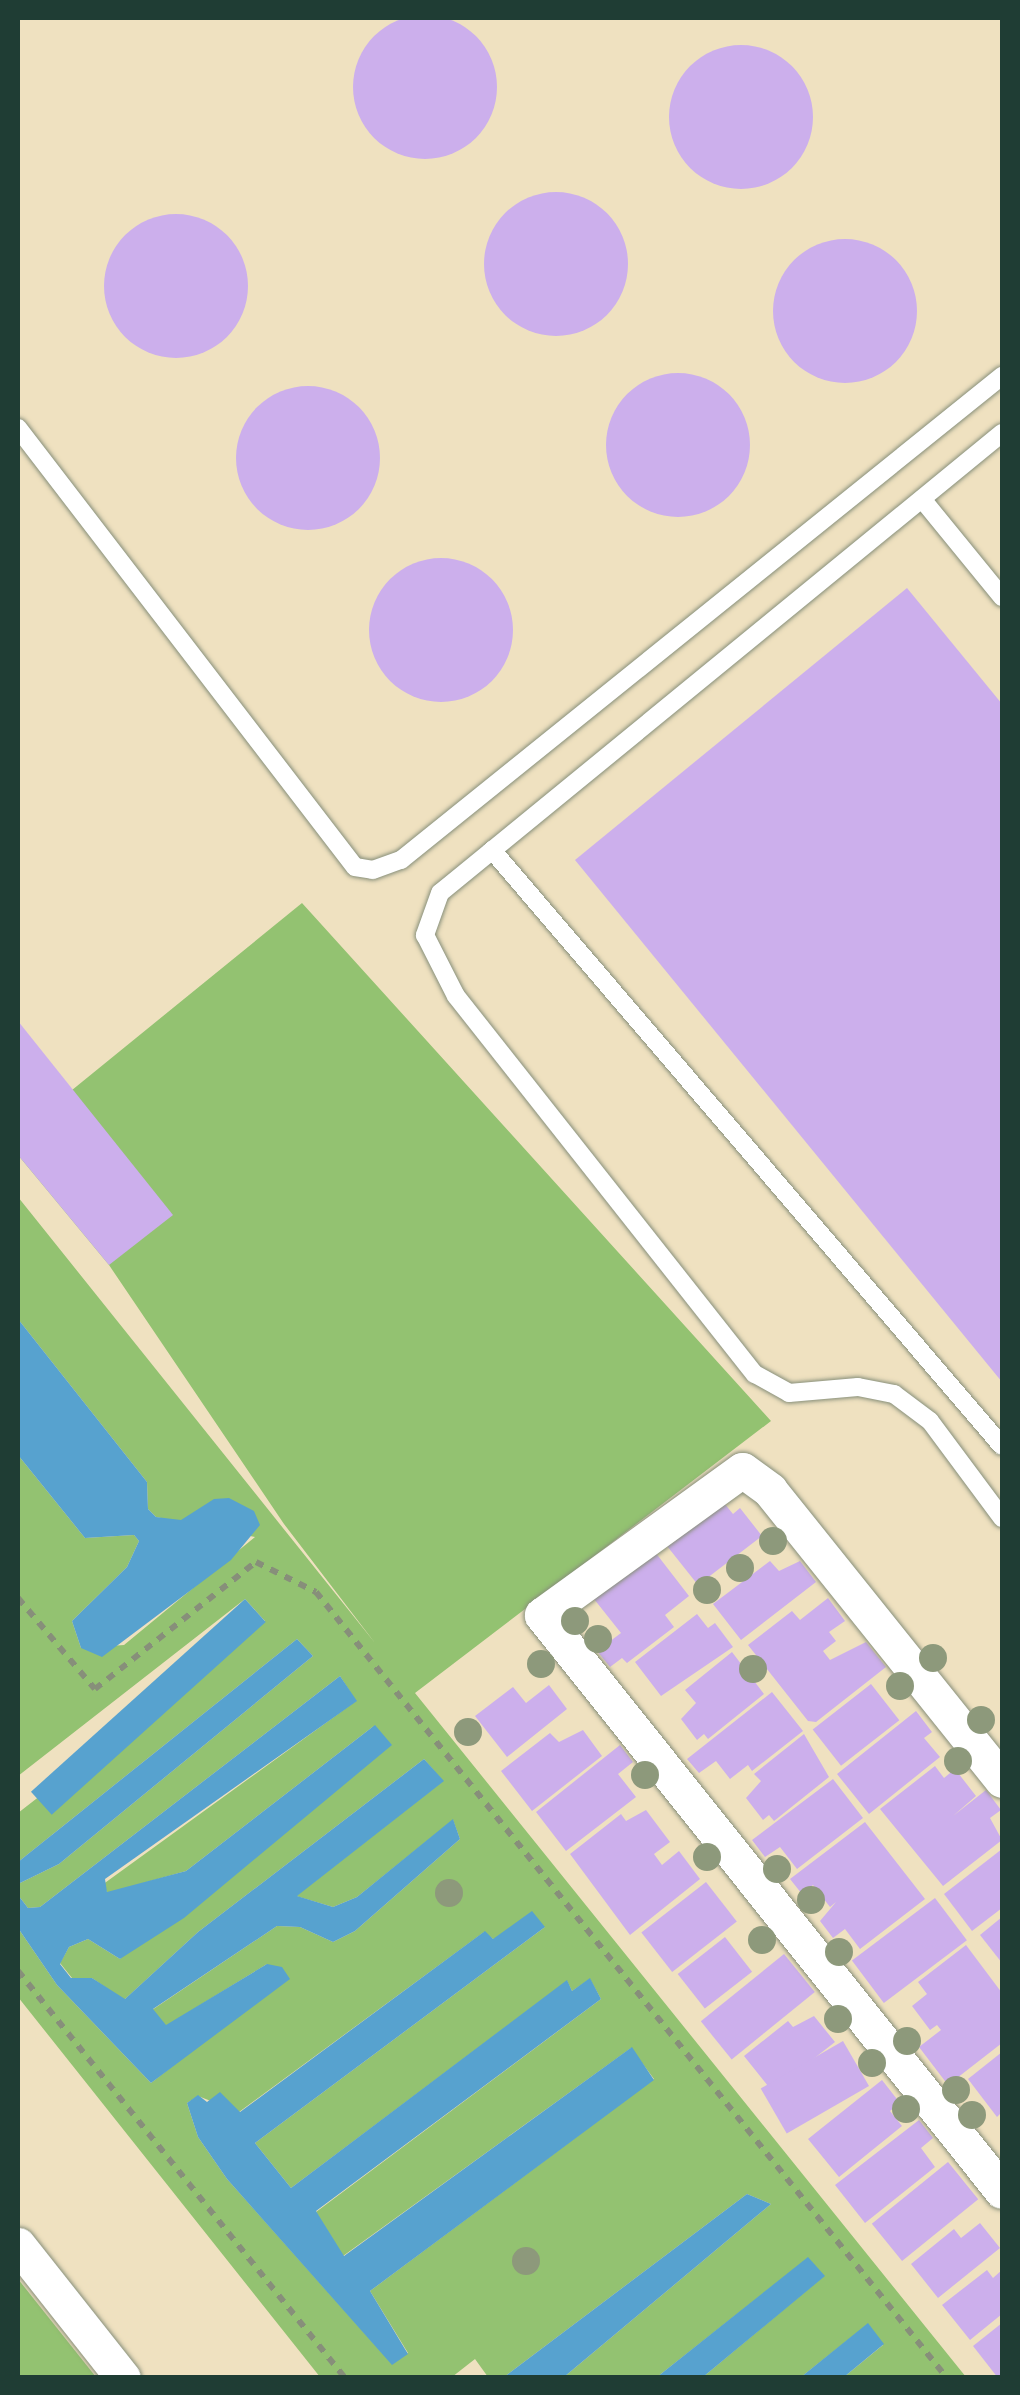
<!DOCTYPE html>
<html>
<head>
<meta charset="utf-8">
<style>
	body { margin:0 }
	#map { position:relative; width:1020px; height:2395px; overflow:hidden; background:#efe1c0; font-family:"Indie Flower",sans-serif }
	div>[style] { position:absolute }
	.green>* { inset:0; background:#93c271 }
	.water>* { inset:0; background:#57a2cf; transform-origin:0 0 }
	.building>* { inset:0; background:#ccafec; transform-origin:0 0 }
	.round { border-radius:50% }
	.path>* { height:6px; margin-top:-3px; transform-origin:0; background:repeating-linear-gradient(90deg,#878f7a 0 8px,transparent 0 16px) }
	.roads { filter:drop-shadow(0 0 2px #878f7a) drop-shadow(0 0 2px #878f7a) }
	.service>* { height:18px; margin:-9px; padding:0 9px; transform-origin:9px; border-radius:9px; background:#fff }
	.minor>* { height:35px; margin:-17.5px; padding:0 17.5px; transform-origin:17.5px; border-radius:17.5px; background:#fff }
	.trees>* { width:28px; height:28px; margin:-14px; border-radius:50%; background:#8d997b }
	span { translate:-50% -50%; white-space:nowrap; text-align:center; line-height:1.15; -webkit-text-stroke:8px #fcf5e5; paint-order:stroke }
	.frame { position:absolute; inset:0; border:20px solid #1f3d34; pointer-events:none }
</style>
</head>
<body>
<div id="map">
	<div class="green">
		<i style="clip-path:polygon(evenodd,302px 903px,771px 1421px,415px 1693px,966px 2377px,844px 2377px,883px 2345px,868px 2324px,801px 2377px,703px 2377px,824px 2276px,808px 2258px,657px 2377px,564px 2377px,771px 2204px,747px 2194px,504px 2377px,488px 2377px,475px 2359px,452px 2377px,320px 2377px,18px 1997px,18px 1928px,57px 1985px,151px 2083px,188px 2054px,267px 1964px,166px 2026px,152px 2010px,277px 1926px,300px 1927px,333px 1942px,355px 1931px,460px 1839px,453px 1820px,357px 1897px,333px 1907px,296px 1896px,443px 1781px,424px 1759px,198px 1932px,124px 2000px,92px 1978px,72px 1978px,60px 1963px,69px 1947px,88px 1939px,120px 1959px,375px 1725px,186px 1871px,108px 1893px,102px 1885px,356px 1701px,340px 1676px,40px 1907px,28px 1908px,18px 1895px,18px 1884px,59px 1864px,313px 1656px,297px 1639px,18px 1862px,18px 1813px,265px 1621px,245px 1599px,18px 1776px,18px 1455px,85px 1538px,134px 1535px,139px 1541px,127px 1567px,72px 1621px,81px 1648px,124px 1645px,255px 1537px,156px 1517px,148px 1509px,147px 1482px,18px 1319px,18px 1197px,375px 1643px,284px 1524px,109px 1265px,18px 1155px,18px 1134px,302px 903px,545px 1927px,255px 2143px,291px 2188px,567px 1981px,572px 1991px,590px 1979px,601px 1999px,316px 2212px,343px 2256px,631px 2048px,654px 2079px,370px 2291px,408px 2353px,392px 2364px,227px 2179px,198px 2137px,187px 2103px,198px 2096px,239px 2112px,484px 1932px,493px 1939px,545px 1927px)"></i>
		<i style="clip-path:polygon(18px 2279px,96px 2377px,18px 2377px)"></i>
	</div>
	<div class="water">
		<i style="clip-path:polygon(18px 1319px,147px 1482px,148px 1509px,156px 1517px,181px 1520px,214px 1499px,229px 1498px,254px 1511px,260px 1525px,231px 1560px,102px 1657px,81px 1648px,72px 1621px,127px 1567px,139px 1541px,134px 1535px,85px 1538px,18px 1455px)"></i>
		<i style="left:245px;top:1599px;width:31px;height:288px;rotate:48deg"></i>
		<i style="clip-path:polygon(297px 1639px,313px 1656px,59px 1864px,18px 1884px,18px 1862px)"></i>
		<i style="clip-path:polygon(340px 1676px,357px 1701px,105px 1879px,107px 1892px,186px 1871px,375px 1725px,392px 1745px,184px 1918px,120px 1959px,88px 1939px,69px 1947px,60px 1964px,71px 1978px,92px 1978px,125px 1999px,198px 1932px,424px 1759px,444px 1781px,297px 1896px,333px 1907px,357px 1897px,453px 1819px,460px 1839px,355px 1931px,333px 1942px,300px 1927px,277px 1926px,153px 2009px,166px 2025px,267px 1964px,282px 1967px,290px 1979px,151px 2083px,57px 1985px,18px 1928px,18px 1895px,28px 1908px,40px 1907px)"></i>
		<i style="clip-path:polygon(532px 1911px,545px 1927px,255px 2143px,291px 2188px,567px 1980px,572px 1991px,590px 1978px,601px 1999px,316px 2211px,344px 2256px,632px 2047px,654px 2080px,370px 2291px,408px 2354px,392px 2365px,227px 2179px,198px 2137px,187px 2103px,198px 2095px,207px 2102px,220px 2092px,240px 2112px,485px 1931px,493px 1939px)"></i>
		<i style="clip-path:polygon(747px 2194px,771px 2204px,564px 2377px,504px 2377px)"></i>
		<i style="clip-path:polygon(808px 2257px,825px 2276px,703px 2377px,657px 2377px)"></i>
		<i style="clip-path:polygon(868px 2323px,884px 2344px,844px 2377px,801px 2377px)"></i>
	</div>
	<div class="building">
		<i class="round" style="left:353px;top:15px;width:144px;height:144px"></i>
		<i class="round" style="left:669px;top:45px;width:144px;height:144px"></i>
		<i class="round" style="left:484px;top:192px;width:144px;height:144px"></i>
		<i class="round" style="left:104px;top:214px;width:144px;height:144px"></i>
		<i class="round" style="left:773px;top:239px;width:144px;height:144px"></i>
		<i class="round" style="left:606px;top:373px;width:144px;height:144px"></i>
		<i class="round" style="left:236px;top:386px;width:144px;height:144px"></i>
		<i class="round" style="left:369px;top:558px;width:144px;height:144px"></i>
		<i style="clip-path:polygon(907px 588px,1002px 704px,1002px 1382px,575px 860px)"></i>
		<i style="clip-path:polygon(18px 1021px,173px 1215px,109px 1265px,18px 1155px)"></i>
		<i style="clip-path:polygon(724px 1503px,733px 1514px,740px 1508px,762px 1536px,698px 1585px,667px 1546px)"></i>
		<i style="clip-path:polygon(655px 1552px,689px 1596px,665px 1615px,674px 1627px,627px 1663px,622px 1658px,610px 1667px,597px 1651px,621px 1633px,594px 1599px)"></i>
		<i style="clip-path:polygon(770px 1561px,779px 1571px,800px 1561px,816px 1582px,741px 1640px,713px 1604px)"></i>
		<i style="clip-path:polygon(828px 1598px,845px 1621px,829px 1632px,836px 1641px,823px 1651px,830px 1660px,866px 1642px,886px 1667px,816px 1722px,808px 1721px,748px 1645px,792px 1611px,800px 1620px)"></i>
		<i style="clip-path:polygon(697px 1614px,708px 1628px,715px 1623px,733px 1647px,661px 1696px,635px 1662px)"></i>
		<i style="clip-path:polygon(732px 1652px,764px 1694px,708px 1739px,704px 1734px,697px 1740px,681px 1719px,696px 1703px,685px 1690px)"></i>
		<i style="left:871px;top:1684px;width:46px;height:74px;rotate:52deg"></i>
		<i style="clip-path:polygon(549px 1685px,567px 1709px,507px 1757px,475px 1716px,513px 1687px,526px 1703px)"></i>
		<i style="clip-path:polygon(772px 1692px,803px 1731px,752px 1771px,748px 1765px,730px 1779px,716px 1761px,699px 1773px,687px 1759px)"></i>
		<i style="clip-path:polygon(916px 1711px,932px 1732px,924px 1738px,940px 1757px,869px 1814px,837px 1774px)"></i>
		<i style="clip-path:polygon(583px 1730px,602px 1756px,532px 1811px,501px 1771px,550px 1733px,559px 1742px)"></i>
		<i style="clip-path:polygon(804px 1734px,829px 1777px,774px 1821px,769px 1815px,763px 1820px,746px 1798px,761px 1781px,754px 1774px)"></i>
		<i style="clip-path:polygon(620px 1745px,633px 1762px,618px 1774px,636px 1797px,566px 1851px,536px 1812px)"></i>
		<i style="clip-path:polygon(935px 1766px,944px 1778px,955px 1769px,976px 1796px,953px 1816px,986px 1790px,1001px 1810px,990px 1818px,1002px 1840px,943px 1886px,880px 1809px)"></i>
		<i style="clip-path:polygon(833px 1779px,863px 1818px,797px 1869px,780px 1847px,765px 1857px,752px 1840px)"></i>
		<i style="clip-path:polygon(646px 1810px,670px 1842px,654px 1854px,662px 1865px,679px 1851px,700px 1879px,630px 1935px,570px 1854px,621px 1814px,626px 1821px)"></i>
		<i style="clip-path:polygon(865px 1822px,925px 1899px,860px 1949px,845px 1929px,833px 1938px,820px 1921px,836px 1902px,830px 1907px,813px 1885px,802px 1894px,790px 1879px)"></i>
		<i style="clip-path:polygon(1002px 1849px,1002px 1908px,972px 1931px,944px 1894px)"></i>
		<i style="left:706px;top:1882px;width:50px;height:82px;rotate:52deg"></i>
		<i style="left:935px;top:1898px;width:53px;height:104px;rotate:53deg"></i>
		<i style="clip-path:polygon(1002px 1917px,1002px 1963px,980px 1935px)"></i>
		<i style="left:725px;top:1937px;width:44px;height:60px;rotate:52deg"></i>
		<i style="clip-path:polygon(966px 1945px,1002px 1993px,1002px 2043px,948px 2085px,919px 2047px,941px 2030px,937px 2025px,930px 2030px,912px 2006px,927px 1994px,918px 1982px)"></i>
		<i style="left:784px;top:1954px;width:49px;height:107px;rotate:51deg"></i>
		<i style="clip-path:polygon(814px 2016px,835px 2042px,772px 2091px,744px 2056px,788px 2021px,793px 2027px)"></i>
		<i style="left:843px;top:2041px;width:52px;height:95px;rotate:60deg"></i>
		<i style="clip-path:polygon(1002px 2052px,1002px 2112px,997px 2117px,968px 2079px)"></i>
		<i style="clip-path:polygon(882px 2080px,900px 2103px,890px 2111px,902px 2126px,839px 2177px,808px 2139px)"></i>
		<i style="clip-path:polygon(919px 2120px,933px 2138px,921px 2148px,935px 2167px,865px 2223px,835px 2185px)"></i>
		<i style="left:948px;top:2162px;width:48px;height:98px;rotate:51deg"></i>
		<i style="clip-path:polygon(980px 2223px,1000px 2248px,938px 2298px,911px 2264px,954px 2229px,961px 2238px)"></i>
		<i style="clip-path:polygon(987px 2270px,993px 2278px,1002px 2270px,1002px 2314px,970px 2340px,942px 2305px)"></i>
		<i style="clip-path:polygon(1002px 2323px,1002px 2378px,998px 2378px,973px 2346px)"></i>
	</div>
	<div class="path">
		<i style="left:18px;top:1598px;width:119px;rotate:49.8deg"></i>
		<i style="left:95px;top:1689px;width:205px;rotate:-38.3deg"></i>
		<i style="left:256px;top:1562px;width:67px;rotate:26.6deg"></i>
		<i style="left:316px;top:1592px;width:1008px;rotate:51.24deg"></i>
		<i style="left:18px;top:1971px;width:522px;rotate:51.22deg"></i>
	</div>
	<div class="roads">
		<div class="service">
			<i style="left:18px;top:428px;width:553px;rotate:52.49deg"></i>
			<i style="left:355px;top:867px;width:18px;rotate:9deg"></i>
			<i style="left:373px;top:870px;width:30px;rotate:-20deg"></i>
			<i style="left:401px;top:860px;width:772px;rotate:-38.85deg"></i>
			<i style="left:1002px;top:433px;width:726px;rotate:140.7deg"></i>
			<i style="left:440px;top:893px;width:45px;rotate:109.7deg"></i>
			<i style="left:425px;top:935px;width:68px;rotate:63.1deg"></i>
			<i style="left:456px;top:996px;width:482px;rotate:51.7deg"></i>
			<i style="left:755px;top:1374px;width:39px;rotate:29deg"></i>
			<i style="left:789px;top:1393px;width:69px;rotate:-5deg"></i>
			<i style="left:858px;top:1387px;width:37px;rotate:11deg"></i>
			<i style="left:894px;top:1394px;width:45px;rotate:36.9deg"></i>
			<i style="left:930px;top:1421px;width:121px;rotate:53.4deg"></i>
			<i style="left:922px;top:499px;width:127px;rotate:50.8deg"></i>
			<i style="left:492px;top:850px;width:784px;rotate:49.45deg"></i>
		</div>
		<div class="minor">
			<i style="left:1002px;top:1780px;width:371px;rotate:-128.7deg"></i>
			<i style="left:770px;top:1490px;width:34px;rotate:-144deg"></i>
			<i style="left:742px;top:1470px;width:247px;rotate:144.1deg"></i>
			<i style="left:542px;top:1615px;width:737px;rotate:51.39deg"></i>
			<i style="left:18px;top:2245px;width:169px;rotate:51.7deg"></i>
		</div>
	</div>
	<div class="trees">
		<i style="left:773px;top:1541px"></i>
		<i style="left:740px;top:1568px"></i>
		<i style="left:707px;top:1590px"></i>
		<i style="left:575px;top:1621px"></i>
		<i style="left:598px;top:1639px"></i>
		<i style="left:933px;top:1658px"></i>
		<i style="left:541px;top:1664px"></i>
		<i style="left:753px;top:1669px"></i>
		<i style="left:900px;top:1686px"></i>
		<i style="left:981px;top:1720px"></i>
		<i style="left:468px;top:1732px"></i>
		<i style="left:958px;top:1761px"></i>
		<i style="left:645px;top:1775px"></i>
		<i style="left:707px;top:1857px"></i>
		<i style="left:777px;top:1869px"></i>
		<i style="left:449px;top:1893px"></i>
		<i style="left:811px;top:1900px"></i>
		<i style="left:762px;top:1940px"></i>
		<i style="left:839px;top:1952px"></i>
		<i style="left:838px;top:2019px"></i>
		<i style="left:907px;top:2041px"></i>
		<i style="left:872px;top:2063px"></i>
		<i style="left:956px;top:2090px"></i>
		<i style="left:906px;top:2109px"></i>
		<i style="left:972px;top:2115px"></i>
		<i style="left:526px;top:2261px"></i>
	</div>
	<div class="frame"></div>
</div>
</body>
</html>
